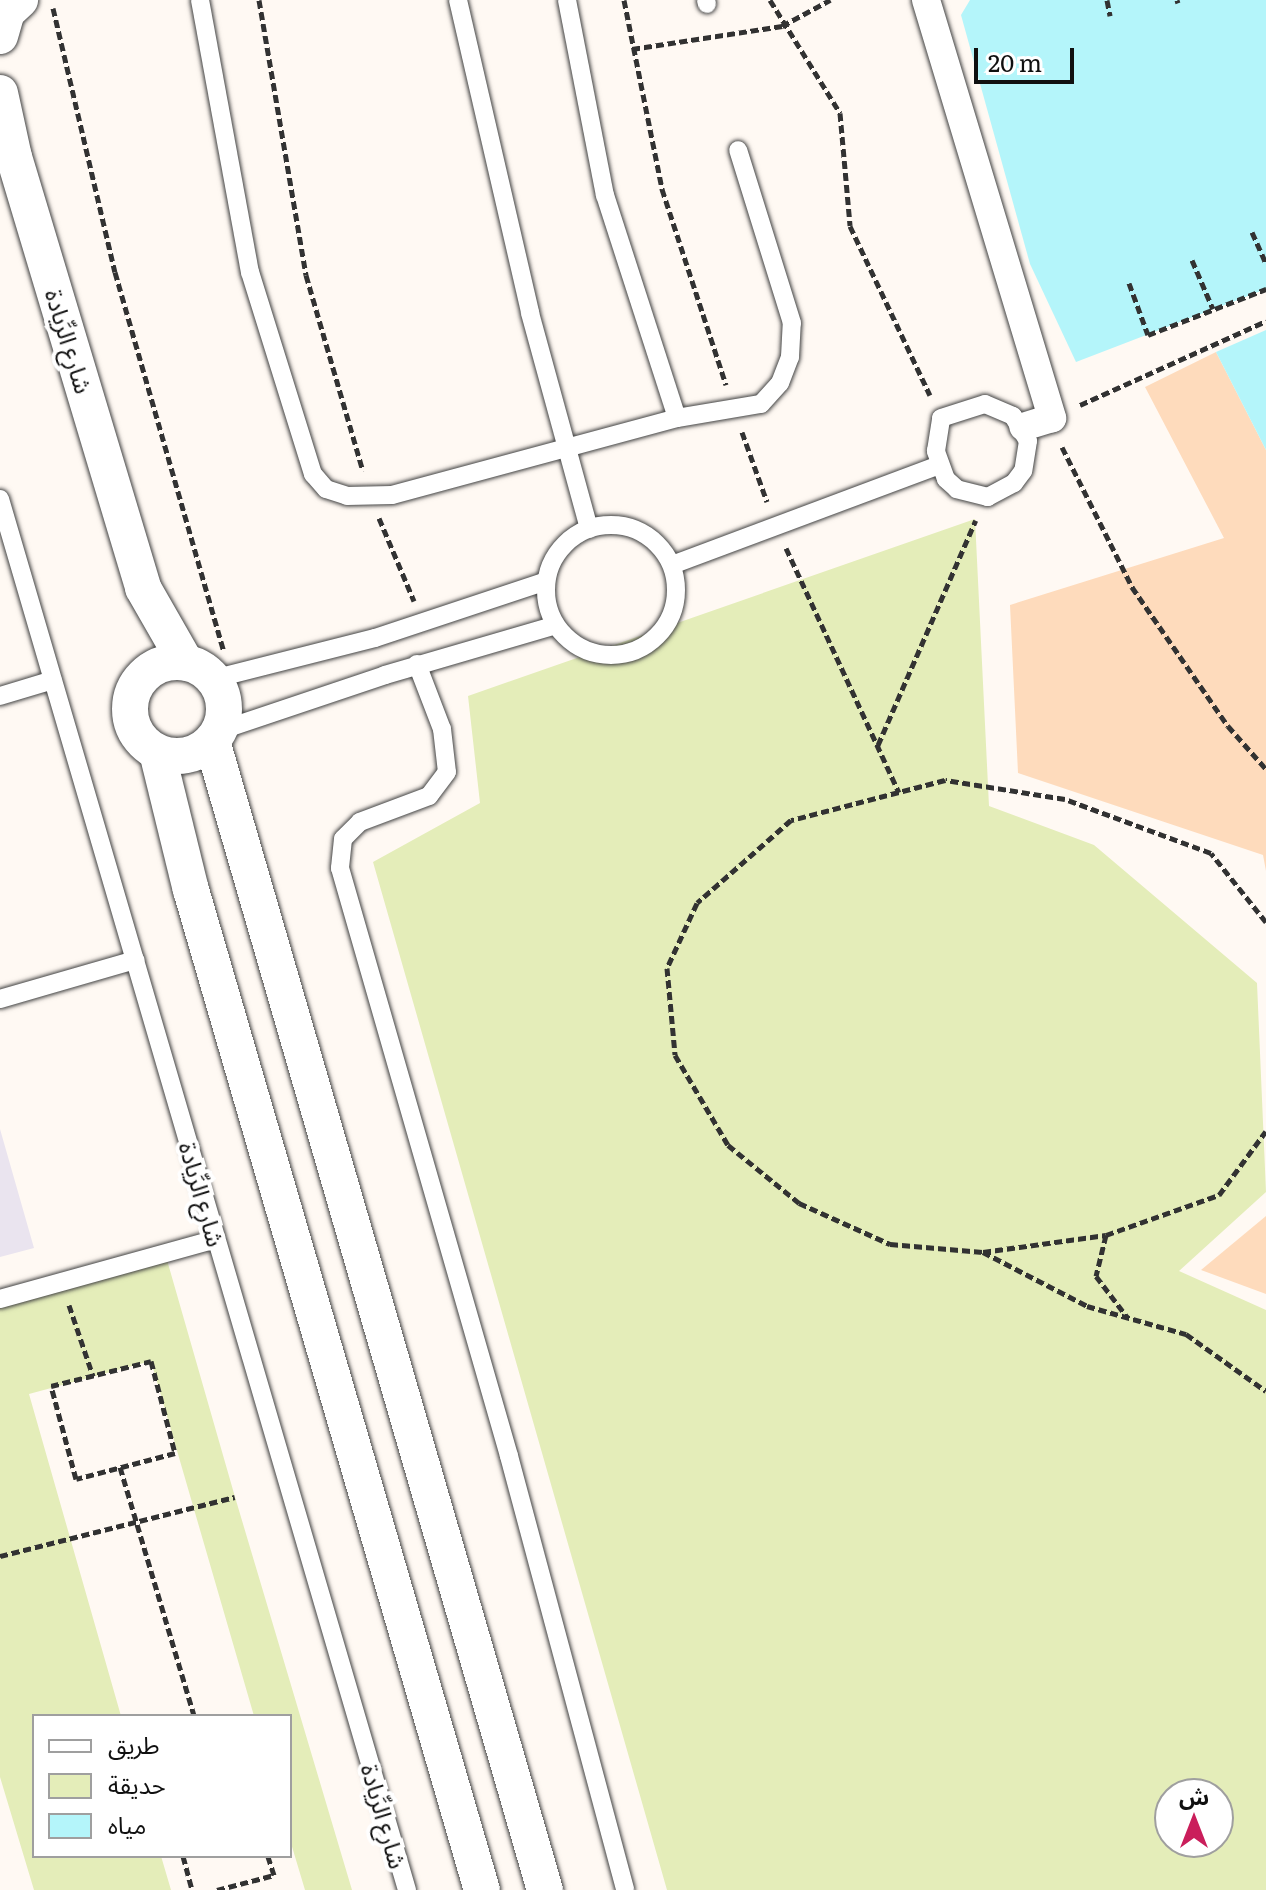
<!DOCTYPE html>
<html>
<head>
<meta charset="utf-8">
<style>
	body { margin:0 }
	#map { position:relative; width:1266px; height:1890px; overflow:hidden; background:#fff9f3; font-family:Literata,"Noto Sans Arabic",serif }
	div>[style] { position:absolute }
	.industrial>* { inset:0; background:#eae4ef }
	.green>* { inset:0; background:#e4edb9 }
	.sand>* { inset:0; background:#fedbbc }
	.water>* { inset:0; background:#b4f5fa }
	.path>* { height:5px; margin-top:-2.5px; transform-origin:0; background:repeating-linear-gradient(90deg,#323232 0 8px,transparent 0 12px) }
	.roads { filter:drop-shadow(0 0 2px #434343) drop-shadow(0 0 2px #434343) }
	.service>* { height:18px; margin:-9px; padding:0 9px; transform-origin:9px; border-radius:9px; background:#fff }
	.service>.ring { margin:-9px; padding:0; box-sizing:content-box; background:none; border:18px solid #fff; border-radius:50% }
	.pedestrian>* { height:28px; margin:-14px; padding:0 14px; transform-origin:14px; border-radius:14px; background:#fff }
	.minor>* { height:36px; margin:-18px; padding:0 18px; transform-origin:18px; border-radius:18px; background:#fff }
	.minor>.ring { margin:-18px; padding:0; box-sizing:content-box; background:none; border:36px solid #fff; border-radius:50% }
	span { translate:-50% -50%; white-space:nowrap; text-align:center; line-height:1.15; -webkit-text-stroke:8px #fff; paint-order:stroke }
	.street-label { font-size:24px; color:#101010 }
	.legend { position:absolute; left:32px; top:1714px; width:260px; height:144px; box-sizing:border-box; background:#fff; border:2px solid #9f9f9f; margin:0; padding:10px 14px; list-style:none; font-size:24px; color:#101010 }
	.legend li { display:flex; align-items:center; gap:16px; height:40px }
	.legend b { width:40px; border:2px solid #9f9f9f }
	.north { position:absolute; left:1154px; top:1778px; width:80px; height:80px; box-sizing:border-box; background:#fff; border:2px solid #9f9f9f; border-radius:50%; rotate:0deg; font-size:22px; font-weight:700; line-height:32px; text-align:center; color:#101010 }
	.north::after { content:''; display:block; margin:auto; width:28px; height:36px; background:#ca1e5b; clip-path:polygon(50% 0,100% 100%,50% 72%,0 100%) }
	.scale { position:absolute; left:974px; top:48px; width:100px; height:36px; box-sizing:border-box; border:4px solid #101010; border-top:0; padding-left:10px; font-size:24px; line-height:28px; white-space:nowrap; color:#101010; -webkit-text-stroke:6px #fff; paint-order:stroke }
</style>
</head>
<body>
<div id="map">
	<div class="industrial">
		<i style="clip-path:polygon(0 1129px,34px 1248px,0 1257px)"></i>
	</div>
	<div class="green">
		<i style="clip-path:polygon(evenodd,975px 519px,989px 806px,1094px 845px,1257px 983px,1266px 1192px,1179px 1271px,1266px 1310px,1266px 1890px,667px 1890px,373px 862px,480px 803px,468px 696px,975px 519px,1170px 1794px,1218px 1794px,1218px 1842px,1170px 1842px,1170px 1794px)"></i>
		<i style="clip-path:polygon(165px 1253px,235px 1497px,352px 1890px,305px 1890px,290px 1840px,290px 1716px,254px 1716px,151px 1361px,29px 1394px,121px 1716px,34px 1716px,34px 1856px,161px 1856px,171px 1890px,34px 1890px,0 1777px,0 1299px)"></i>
	</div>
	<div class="sand">
		<i style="clip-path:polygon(1216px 352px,1266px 450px,1266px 871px,1263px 855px,1018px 773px,1010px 605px,1224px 538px,1145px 387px)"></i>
		<i style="clip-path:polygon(1266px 1216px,1266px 1294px,1201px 1270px)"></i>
	</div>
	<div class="water">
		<i style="clip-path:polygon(970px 0,1266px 0,1266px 289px,1076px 362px,1030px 264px,961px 15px)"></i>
		<i style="clip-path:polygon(1266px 330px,1266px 450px,1216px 352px)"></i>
	</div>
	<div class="path">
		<i style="left:259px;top:0;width:279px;rotate:80.3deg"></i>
		<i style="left:306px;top:275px;width:204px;rotate:73.8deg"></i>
		<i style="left:624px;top:0;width:193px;rotate:78.6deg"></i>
		<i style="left:662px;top:189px;width:206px;rotate:71.9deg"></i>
		<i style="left:770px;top:0;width:133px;rotate:58.2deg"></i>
		<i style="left:840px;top:113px;width:113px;rotate:84.9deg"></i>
		<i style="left:850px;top:226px;width:187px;rotate:64.7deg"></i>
		<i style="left:1107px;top:0;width:16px;rotate:79deg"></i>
		<i style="left:1177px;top:0;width:3px;rotate:72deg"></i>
		<i style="left:53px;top:8px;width:271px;rotate:76.8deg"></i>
		<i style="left:115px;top:272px;width:394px;rotate:74deg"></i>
		<i style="left:632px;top:49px;width:152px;rotate:-8.7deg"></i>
		<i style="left:782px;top:26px;width:55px;rotate:-28.4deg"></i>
		<i style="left:1252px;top:232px;width:35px;rotate:66deg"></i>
		<i style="left:1192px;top:260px;width:53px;rotate:66.8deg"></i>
		<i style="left:1129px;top:283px;width:55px;rotate:69.9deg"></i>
		<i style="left:1148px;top:335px;width:127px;rotate:-21.3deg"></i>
		<i style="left:1080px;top:405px;width:204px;rotate:-24.3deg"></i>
		<i style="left:742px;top:432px;width:74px;rotate:70.3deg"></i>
		<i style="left:1062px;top:447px;width:157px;rotate:63.4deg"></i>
		<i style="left:1132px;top:587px;width:169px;rotate:55.4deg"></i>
		<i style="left:1228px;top:726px;width:57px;rotate:48.5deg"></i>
		<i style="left:379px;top:518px;width:90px;rotate:67.1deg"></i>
		<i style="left:786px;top:548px;width:269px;rotate:65.2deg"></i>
		<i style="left:878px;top:745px;width:245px;rotate:-66.5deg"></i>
		<i style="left:1266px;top:922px;width:88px;rotate:-128.6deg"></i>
		<i style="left:1211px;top:853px;width:156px;rotate:-159.7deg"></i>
		<i style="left:1065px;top:799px;width:121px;rotate:-171deg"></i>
		<i style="left:945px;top:780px;width:159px;rotate:165.4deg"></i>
		<i style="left:791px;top:820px;width:125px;rotate:138.6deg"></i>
		<i style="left:697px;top:903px;width:72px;rotate:114.8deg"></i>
		<i style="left:667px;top:968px;width:87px;rotate:84.7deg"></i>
		<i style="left:675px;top:1055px;width:104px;rotate:59.5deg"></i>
		<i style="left:728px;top:1145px;width:92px;rotate:39.2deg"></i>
		<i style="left:799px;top:1203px;width:100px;rotate:24.3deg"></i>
		<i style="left:890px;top:1244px;width:93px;rotate:4.9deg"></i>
		<i style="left:983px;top:1252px;width:124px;rotate:-7.9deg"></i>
		<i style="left:1106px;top:1235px;width:120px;rotate:-19.5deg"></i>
		<i style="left:1219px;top:1195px;width:79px;rotate:-53.7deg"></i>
		<i style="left:1106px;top:1235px;width:42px;rotate:103.7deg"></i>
		<i style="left:1096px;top:1276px;width:53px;rotate:52.7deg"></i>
		<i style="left:983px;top:1252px;width:117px;rotate:27.4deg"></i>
		<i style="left:1087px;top:1306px;width:103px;rotate:15.8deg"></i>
		<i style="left:1186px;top:1334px;width:98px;rotate:35.5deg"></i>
		<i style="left:69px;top:1305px;width:75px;rotate:71.3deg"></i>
		<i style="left:151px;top:1361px;width:95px;rotate:75.4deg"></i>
		<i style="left:175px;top:1453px;width:102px;rotate:165.3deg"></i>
		<i style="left:76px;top:1479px;width:96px;rotate:-105deg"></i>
		<i style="left:51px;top:1386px;width:103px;rotate:-14deg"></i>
		<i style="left:120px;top:1467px;width:260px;rotate:73.4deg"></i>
		<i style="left:0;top:1556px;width:242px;rotate:-14.1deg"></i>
		<i style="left:183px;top:1856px;width:35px;rotate:75deg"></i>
		<i style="left:217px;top:1890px;width:59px;rotate:-14.7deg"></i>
		<i style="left:274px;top:1875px;width:20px;rotate:-108deg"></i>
	</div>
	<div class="roads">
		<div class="service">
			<i style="left:200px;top:0;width:277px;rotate:79.6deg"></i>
			<i style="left:250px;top:272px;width:212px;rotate:72.7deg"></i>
			<i style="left:313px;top:474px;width:20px;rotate:49deg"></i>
			<i style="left:326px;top:489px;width:22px;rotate:18deg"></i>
			<i style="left:347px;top:496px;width:45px;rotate:-1.3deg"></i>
			<i style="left:392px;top:495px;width:295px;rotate:-15.1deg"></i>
			<i style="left:677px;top:418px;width:85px;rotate:-9.5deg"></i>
			<i style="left:761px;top:404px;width:28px;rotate:-48deg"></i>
			<i style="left:780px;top:383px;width:28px;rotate:-69deg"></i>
			<i style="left:790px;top:357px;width:34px;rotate:-87deg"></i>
			<i style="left:792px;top:323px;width:181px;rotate:-107.3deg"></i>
			<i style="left:458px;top:0;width:321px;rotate:77deg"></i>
			<i style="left:530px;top:313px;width:224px;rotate:74.7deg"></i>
			<i style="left:567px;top:0;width:199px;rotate:79deg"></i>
			<i style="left:605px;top:195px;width:234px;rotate:72.1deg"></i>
			<i style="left:706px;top:0;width:4px;rotate:76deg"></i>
			<i style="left:985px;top:404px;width:30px;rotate:23deg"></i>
			<i style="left:1013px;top:416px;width:29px;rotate:59deg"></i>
			<i style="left:1028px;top:441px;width:30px;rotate:99deg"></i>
			<i style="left:1023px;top:471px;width:15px;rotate:127deg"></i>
			<i style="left:1014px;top:483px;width:30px;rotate:152deg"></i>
			<i style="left:988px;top:497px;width:32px;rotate:-166deg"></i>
			<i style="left:957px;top:489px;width:15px;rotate:-138deg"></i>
			<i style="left:946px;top:479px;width:30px;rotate:-110deg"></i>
			<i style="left:936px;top:451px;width:33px;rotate:-81deg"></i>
			<i style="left:941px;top:418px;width:46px;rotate:-17.7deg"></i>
			<i style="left:0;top:499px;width:1449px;rotate:73.69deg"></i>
			<i class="ring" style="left:546px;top:525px;width:112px;height:112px"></i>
			<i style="left:672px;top:565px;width:285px;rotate:-20.5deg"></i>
			<i style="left:417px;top:664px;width:70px;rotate:69deg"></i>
			<i style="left:442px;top:729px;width:43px;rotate:83.4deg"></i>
			<i style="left:447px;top:772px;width:30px;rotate:127deg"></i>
			<i style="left:429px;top:796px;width:74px;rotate:159.4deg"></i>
			<i style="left:360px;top:822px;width:24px;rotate:135deg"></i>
			<i style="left:343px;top:839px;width:29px;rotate:96deg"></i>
			<i style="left:340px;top:868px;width:612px;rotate:73.96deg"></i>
			<i style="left:509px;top:1456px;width:449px;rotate:75deg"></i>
			<i style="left:213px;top:679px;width:167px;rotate:-14.2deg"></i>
			<i style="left:375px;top:638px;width:180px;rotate:-18.4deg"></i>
			<i style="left:0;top:696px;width:55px;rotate:-16.8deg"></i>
			<i style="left:219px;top:731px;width:175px;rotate:-18.6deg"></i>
			<i style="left:385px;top:675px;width:178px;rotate:-16.3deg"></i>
			<i style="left:0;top:999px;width:141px;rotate:-16.1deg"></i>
			<i style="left:0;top:1299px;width:224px;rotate:-15.5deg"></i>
		</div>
		<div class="pedestrian">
			<i style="left:926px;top:0;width:437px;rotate:73.2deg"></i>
			<i style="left:1052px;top:418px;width:30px;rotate:163deg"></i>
		</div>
		<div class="minor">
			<i style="left:0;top:36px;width:25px;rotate:-74deg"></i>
			<i style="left:7px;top:12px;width:18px;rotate:-43deg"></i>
			<i style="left:0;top:93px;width:66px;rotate:77.7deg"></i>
			<i style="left:14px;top:157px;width:450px;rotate:73.3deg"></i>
			<i style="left:143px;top:588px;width:86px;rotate:60.2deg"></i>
			<i class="ring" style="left:130px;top:662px;width:58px;height:58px"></i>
			<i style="left:212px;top:741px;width:1196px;rotate:73.84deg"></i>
			<i style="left:157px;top:752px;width:142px;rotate:76.2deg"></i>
			<i style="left:191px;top:890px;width:1041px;rotate:73.78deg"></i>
		</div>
	</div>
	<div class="street-label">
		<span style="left:70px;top:341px;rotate:73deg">شارع الرِّيادة</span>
		<span style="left:203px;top:1194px;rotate:74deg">شارع الرِّيادة</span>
		<span style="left:385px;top:1816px;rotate:74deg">شارع الرِّيادة</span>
	</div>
	<ul class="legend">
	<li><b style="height:10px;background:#fff"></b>طريق</li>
	<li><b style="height:22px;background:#e4edb9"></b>حديقة</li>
	<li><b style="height:22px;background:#b4f5fa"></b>مياه</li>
	</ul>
	<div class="north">ش</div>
	<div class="scale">20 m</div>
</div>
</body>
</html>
